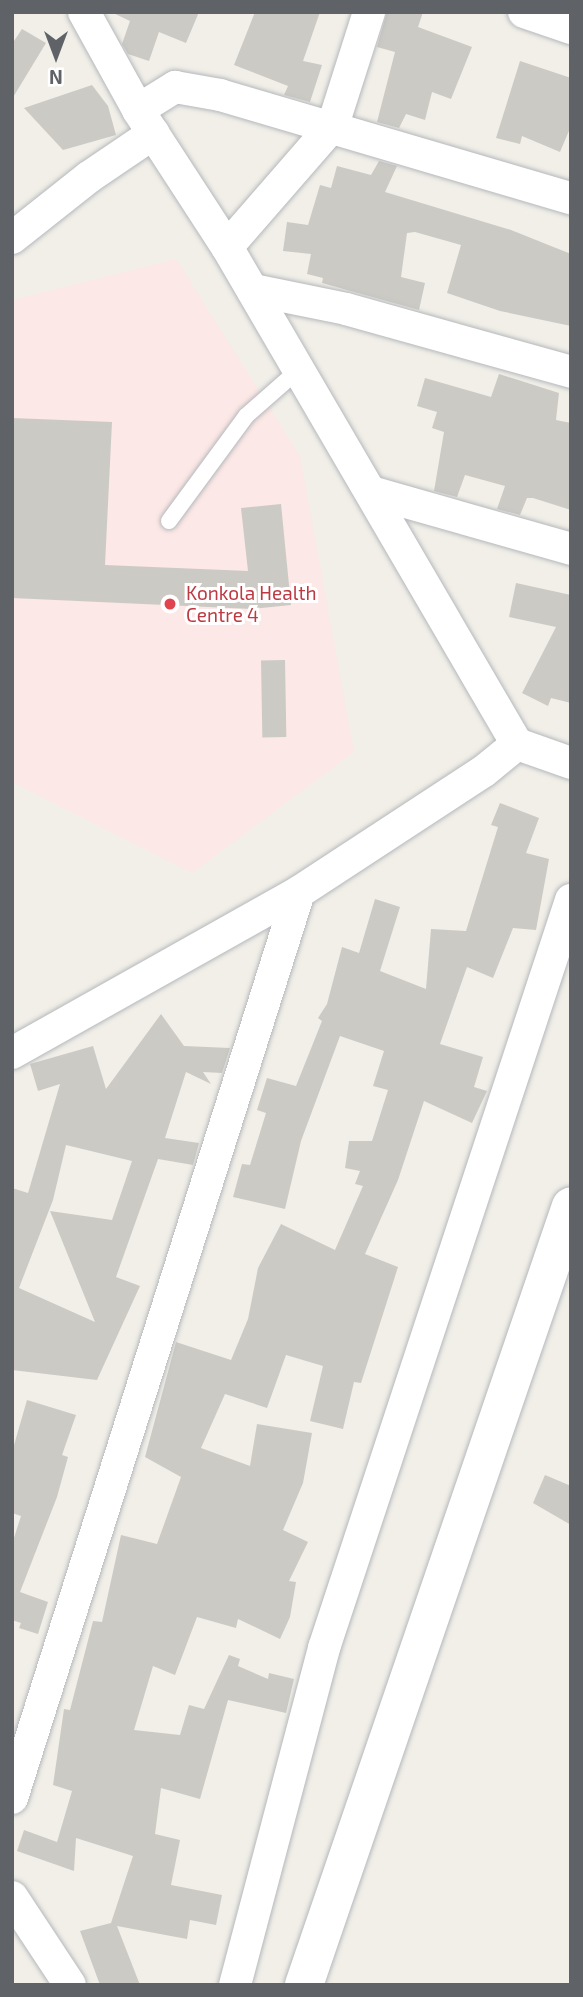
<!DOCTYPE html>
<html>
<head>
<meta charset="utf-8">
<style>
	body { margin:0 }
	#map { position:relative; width:583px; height:1997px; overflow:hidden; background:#f1efe8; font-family:"Exo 2",sans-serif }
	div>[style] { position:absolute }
	.medical>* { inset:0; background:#fce8e6 }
	.building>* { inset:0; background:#cccac5; transform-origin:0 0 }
	.roads { filter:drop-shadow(0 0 2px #b5b8bc) drop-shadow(0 0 2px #b5b8bc) }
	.service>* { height:16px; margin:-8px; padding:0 8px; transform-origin:8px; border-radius:8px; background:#fff }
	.minor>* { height:32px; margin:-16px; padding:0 16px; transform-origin:16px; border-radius:16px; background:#fff }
	.tertiary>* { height:38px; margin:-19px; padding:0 19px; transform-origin:19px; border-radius:19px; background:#fff }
	.dots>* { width:19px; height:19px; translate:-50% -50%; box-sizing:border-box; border:4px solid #fff; border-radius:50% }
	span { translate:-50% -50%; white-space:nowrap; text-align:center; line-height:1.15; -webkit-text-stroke:6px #fff; paint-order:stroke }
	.health-label { font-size:19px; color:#be3a42 }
	.left { translate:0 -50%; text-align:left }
	.frame { position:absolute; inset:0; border:14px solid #5f6368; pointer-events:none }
	.north { position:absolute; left:21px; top:21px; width:70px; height:70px; -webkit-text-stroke:5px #fff; paint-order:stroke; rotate:180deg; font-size:19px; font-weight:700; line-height:28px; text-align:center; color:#5f6368 }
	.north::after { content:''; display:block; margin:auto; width:24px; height:32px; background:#5f6368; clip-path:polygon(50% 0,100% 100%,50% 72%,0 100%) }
</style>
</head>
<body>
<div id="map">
	<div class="medical">
		<i style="clip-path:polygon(176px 259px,300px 456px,354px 752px,192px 873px,12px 782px,12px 300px)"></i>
	</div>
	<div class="building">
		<i style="clip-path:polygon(111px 12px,199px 12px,186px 43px,159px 32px,149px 61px,128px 54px,122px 44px,130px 21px)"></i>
		<i style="clip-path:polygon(255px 12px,320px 12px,303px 61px,322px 65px,310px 102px,284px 95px,288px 86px,234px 65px)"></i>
		<i style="clip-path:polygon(387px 12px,423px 12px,418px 27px,472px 47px,451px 99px,432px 92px,425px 120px,406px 114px,399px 128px,377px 122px,395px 52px,377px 47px)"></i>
		<i style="clip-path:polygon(22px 29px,46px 43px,12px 99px,12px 44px)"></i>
		<i style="clip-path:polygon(520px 61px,571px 78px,571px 126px,560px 152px,522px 136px,520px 144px,496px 138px)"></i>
		<i style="clip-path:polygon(92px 85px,108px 106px,116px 135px,63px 150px,24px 108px)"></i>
		<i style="clip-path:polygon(379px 161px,397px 166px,385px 192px,511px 230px,571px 254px,571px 326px,500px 311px,447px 293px,461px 245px,415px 232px,407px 233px,401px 277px,425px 283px,419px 310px,322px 283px,323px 278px,307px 274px,311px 254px,283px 251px,287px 222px,308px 225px,320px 185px,331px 188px,337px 166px,371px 175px)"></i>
		<i style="clip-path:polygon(499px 374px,559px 393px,556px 420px,571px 423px,571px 510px,533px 498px,527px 498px,520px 515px,497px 509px,505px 486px,465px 475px,457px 497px,434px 491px,444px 432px,432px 428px,437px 412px,417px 406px,425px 378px,491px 397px)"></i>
		<i style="clip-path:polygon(12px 418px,112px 422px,105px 565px,248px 571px,241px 508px,281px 504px,291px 605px,252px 609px,12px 598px)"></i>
		<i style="clip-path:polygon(516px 583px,571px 595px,571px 703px,551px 698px,548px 706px,522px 693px,556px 627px,509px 617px)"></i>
		<i style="left:285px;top:660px;width:77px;height:24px;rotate:89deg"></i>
		<i style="clip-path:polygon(500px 803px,539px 818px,526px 853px,549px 859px,536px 930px,513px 928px,493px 978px,467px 967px,440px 1044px,483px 1057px,474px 1087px,487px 1091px,472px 1123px,424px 1101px,398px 1180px,365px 1254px,398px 1267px,361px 1383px,354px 1382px,343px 1429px,310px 1421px,323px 1366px,286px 1355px,267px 1408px,225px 1394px,201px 1448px,250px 1466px,257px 1424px,312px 1433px,303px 1483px,283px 1530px,308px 1542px,289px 1581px,296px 1582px,290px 1617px,280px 1639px,238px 1619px,236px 1628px,197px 1617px,175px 1675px,153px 1666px,134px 1730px,180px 1735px,189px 1705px,204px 1709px,229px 1655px,240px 1659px,238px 1666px,268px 1679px,269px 1673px,294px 1679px,286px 1713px,228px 1700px,200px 1799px,161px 1788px,155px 1834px,180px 1840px,171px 1885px,222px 1895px,216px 1925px,190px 1920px,187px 1939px,117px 1926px,140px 1985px,100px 1985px,80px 1931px,111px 1923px,133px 1856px,76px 1838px,74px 1871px,17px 1851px,24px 1830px,57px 1842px,72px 1791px,53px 1785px,64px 1709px,70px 1710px,93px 1621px,102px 1622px,121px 1535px,157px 1544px,181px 1477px,145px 1457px,176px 1342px,231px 1360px,248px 1319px,258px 1268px,281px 1224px,335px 1250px,363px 1186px,355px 1184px,360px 1171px,345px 1168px,349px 1141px,372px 1141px,388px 1090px,373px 1086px,384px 1051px,340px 1036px,301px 1141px,285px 1209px,233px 1197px,242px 1164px,250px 1165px,266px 1113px,257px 1110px,267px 1078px,296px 1086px,322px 1021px,318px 1018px,327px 1004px,342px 947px,359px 953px,375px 899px,400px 907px,380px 971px,426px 989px,431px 929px,466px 931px,498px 827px,491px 825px)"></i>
		<i style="clip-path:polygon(evenodd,161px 1014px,184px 1046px,230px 1048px,222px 1073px,203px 1072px,211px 1084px,186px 1072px,165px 1138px,199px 1143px,193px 1165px,158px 1159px,116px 1277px,140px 1286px,97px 1380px,12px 1370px,12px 1188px,28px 1193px,60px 1084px,38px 1091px,30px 1064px,93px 1046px,106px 1089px,161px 1014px,66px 1145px,132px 1161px,112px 1220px,50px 1211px,95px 1322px,19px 1288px,53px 1200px,66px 1145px)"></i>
		<i style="clip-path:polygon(27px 1400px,76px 1415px,62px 1455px,68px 1457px,57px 1497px,20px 1592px,48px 1602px,38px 1634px,19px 1628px,21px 1623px,12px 1620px,12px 1544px,21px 1516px,12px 1513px,12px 1452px)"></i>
		<i style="clip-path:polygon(545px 1475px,571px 1486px,571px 1525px,533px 1503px)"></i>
	</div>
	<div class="roads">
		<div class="service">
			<i style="left:169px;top:521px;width:130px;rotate:-53.7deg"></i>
			<i style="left:246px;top:416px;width:67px;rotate:-41.3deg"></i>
		</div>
		<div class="minor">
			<i style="left:84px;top:12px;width:112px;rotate:61.1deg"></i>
			<i style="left:138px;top:110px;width:163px;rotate:57deg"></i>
			<i style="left:227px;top:247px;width:575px;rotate:59.74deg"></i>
			<i style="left:517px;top:744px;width:57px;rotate:19.4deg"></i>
			<i style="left:524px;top:12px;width:50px;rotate:18.8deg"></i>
			<i style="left:138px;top:110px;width:44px;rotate:-31.9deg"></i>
			<i style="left:175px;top:87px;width:46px;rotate:10.1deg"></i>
			<i style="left:220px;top:95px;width:366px;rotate:16.4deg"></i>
			<i style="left:12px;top:238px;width:98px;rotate:-38.4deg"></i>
			<i style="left:89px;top:177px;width:78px;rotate:-34.1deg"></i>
			<i style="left:227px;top:247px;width:162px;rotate:-49deg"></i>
			<i style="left:333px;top:125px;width:119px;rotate:-72.3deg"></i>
			<i style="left:253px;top:290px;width:95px;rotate:11.5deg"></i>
			<i style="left:346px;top:309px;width:234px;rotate:15.6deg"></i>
			<i style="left:371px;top:492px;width:208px;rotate:15.9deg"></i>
			<i style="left:12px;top:1053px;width:329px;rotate:-29.3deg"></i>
			<i style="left:299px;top:892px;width:221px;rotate:-33.2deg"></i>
			<i style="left:484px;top:771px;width:43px;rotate:-39.3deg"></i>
			<i style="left:12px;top:1798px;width:950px;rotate:-72.42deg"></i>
			<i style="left:12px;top:1897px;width:105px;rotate:56.6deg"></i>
			<i style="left:235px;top:1985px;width:349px;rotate:-75.2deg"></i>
			<i style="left:324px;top:1648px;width:788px;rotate:-71.73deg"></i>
		</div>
		<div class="tertiary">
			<i style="left:304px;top:1985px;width:823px;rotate:-71.08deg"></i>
		</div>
	</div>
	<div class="dots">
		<i style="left:170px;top:604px;background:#e0444e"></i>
	</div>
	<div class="health-label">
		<span class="left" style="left:186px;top:604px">Konkola Health<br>Centre 4</span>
	</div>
	<div class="frame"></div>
	<div class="north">N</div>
</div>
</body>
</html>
